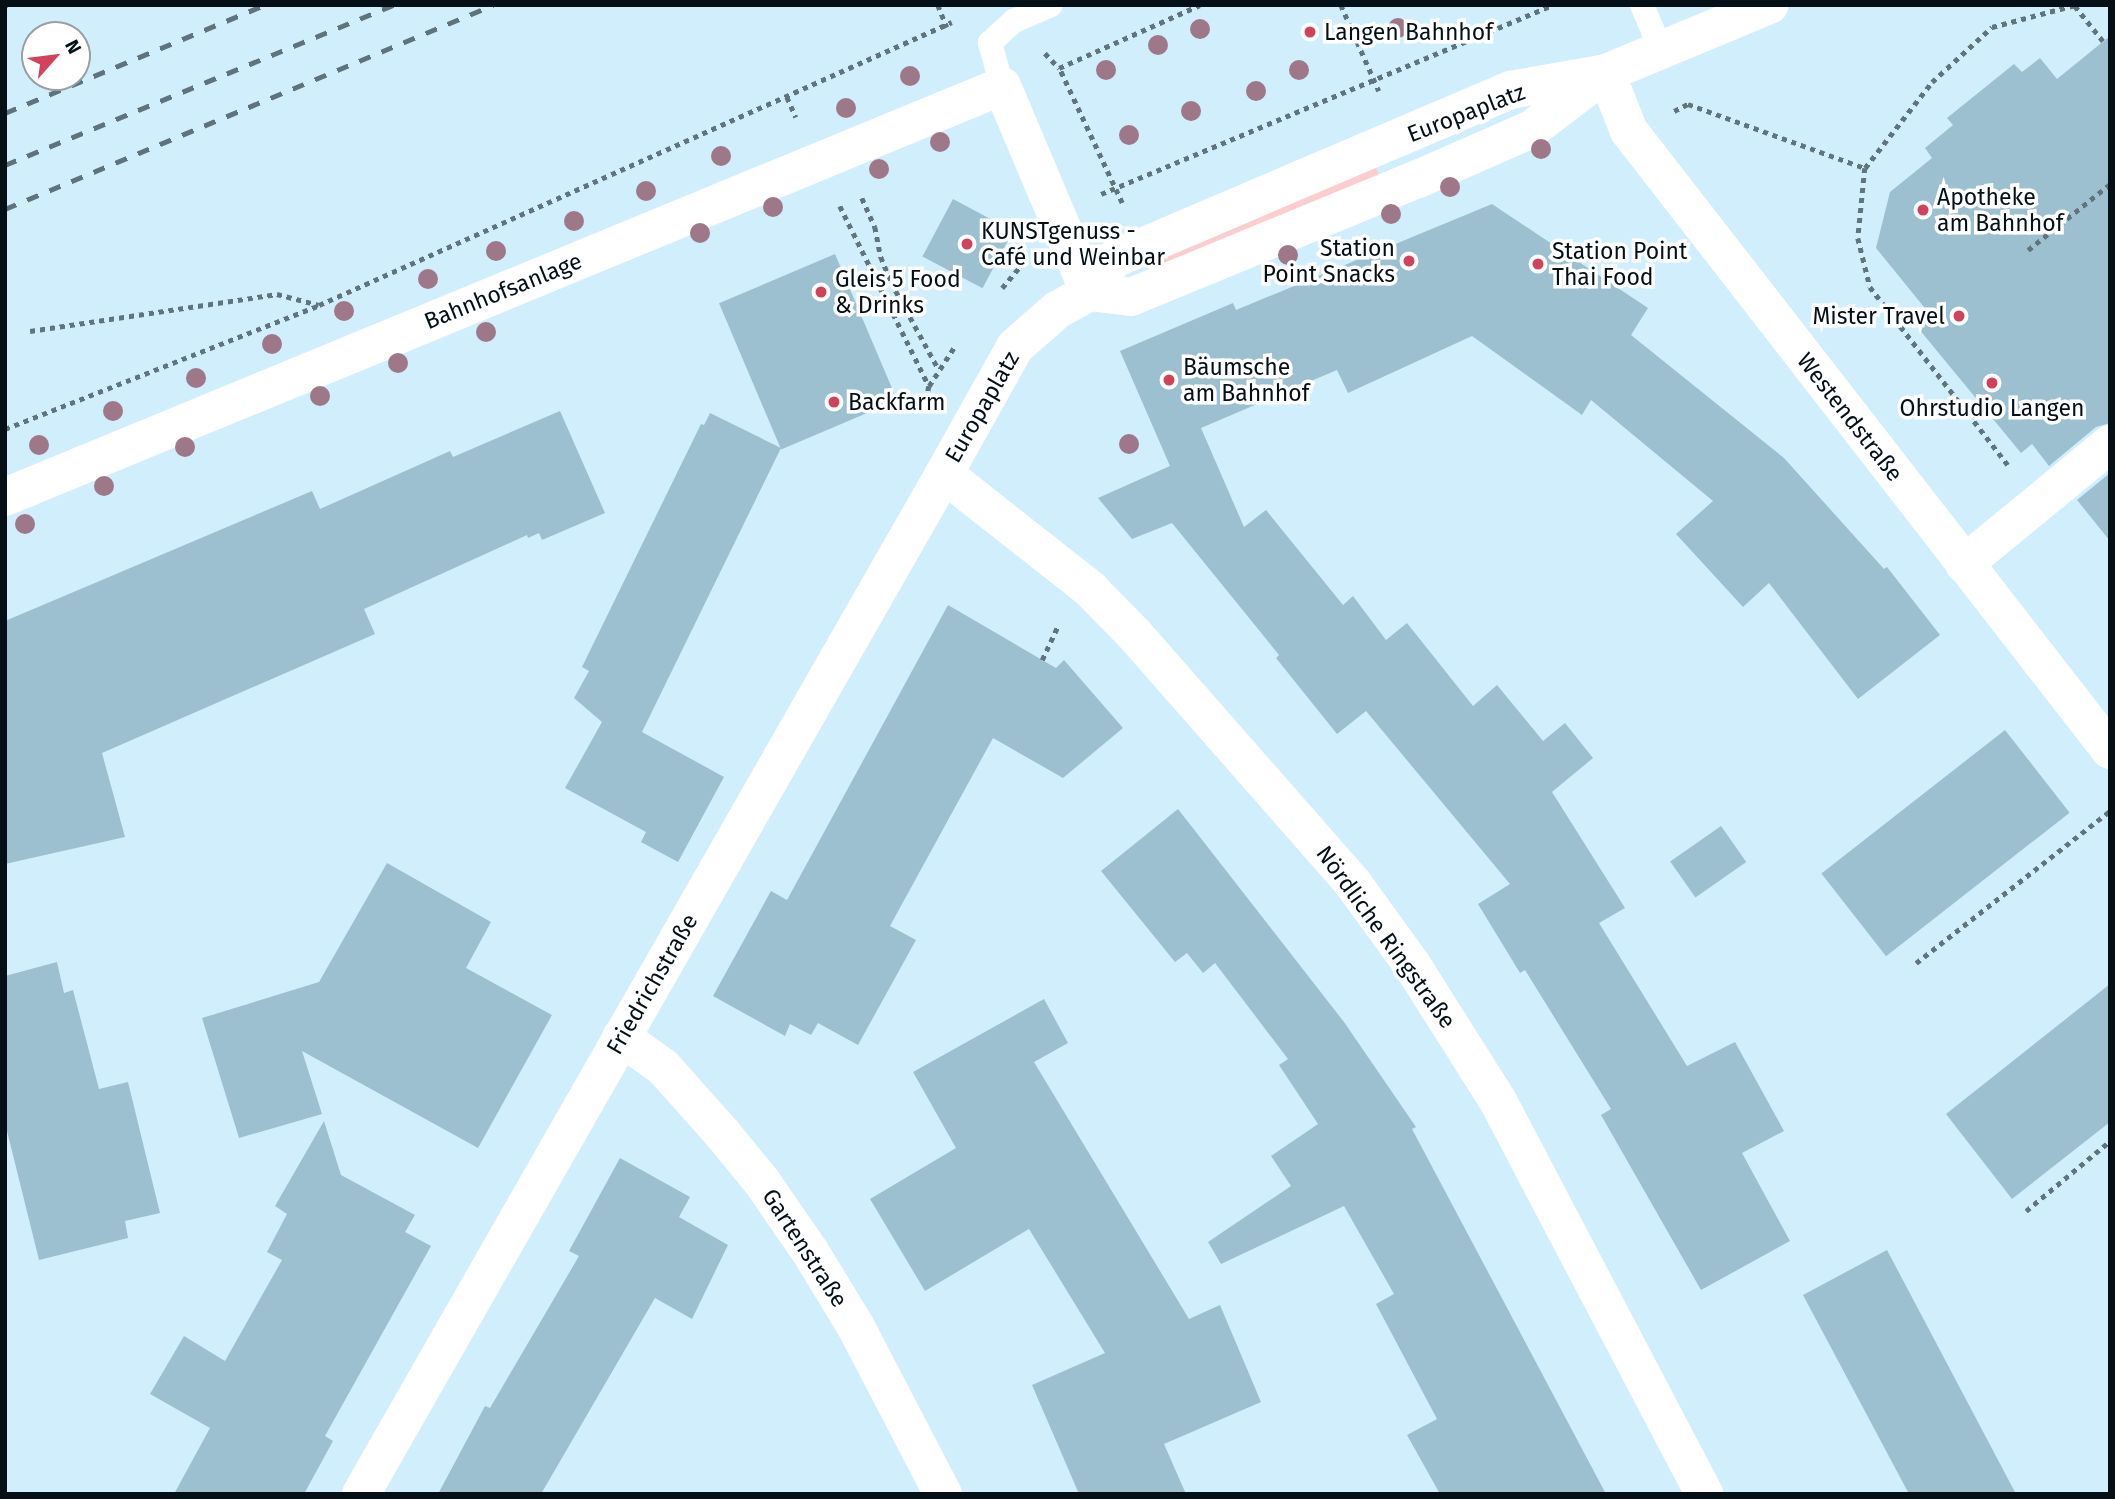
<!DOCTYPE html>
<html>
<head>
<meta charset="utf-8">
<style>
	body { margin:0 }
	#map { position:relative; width:2115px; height:1499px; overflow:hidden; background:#d1eefc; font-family:"Fira Sans",sans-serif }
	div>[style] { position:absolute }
	.green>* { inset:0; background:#fdccce; transform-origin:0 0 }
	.building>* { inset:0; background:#9cc0d0; transform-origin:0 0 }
	.path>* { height:4.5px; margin-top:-2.25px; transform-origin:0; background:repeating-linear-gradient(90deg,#60747e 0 5px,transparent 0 10px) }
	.lane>* { height:24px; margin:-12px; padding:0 12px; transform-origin:12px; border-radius:12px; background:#fff }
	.street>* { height:38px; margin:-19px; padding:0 19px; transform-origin:19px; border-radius:19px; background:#fff }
	.secondary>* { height:38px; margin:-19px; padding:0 19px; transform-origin:19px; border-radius:19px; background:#fff }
	.rail>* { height:5px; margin-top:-2.5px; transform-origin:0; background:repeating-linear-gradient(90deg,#5f737c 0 12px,transparent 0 24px) }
	.trees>* { width:20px; height:20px; margin:-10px; border-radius:50%; background:#9e7888 }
	.dots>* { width:19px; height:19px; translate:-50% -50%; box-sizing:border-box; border:4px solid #fff; border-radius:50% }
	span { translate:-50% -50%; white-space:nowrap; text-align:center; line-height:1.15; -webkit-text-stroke:7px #fff; paint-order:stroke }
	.poi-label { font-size:23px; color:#041016 }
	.left { translate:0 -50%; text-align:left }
	.right { translate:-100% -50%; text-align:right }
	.street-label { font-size:23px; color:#041016 }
	.frame { position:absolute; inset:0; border:7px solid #041016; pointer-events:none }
	.north { position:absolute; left:21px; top:21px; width:70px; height:70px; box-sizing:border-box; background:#fff; border:2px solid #9b9fa2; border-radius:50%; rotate:62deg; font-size:19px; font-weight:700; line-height:28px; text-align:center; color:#041016 }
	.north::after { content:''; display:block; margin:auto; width:24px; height:32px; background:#d2425b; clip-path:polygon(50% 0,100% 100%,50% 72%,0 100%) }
</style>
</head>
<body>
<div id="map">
	<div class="green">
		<i style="left:1374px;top:162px;width:18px;height:238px;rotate:68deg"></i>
	</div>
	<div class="building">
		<i style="clip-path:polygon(2110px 36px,2110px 423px,2096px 427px,2049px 466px,2032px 444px,2021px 453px,1914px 323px,1928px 312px,1876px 248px,1890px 192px,1932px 158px,1925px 148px,1953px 125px,1947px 118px,2014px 64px,2022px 72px,2040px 58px,2057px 79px)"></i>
		<i style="left:953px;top:199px;width:68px;height:65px;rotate:28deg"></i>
		<i style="clip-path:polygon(1492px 204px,1648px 308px,1631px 335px,1784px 458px,1884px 569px,1887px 567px,1940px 635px,1858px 699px,1769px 583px,1743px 607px,1676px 534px,1713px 501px,1591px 400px,1582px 415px,1472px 336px,1348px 393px,1337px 370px,1201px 428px,1244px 527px,1266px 510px,1343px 605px,1353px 596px,1386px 640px,1407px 623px,1473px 706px,1497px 685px,1543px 741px,1565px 723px,1593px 758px,1552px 792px,1625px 908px,1599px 923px,1687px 1066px,1735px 1042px,1784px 1131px,1742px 1153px,1790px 1241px,1701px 1290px,1601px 1115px,1611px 1109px,1525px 970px,1520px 973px,1478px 904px,1510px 884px,1366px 711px,1337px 734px,1276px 658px,1279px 655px,1172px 523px,1132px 539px,1098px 498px,1170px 466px,1120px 351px,1233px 303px,1236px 310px)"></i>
		<i style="left:835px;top:254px;width:159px;height:126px;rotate:67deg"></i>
		<i style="clip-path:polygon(560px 411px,605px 513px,542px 540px,539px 533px,528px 538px,527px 535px,364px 609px,375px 634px,102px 753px,125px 837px,5px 864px,5px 621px,312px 491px,320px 509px,450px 451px,453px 457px)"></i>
		<i style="clip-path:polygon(710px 413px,781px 448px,642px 732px,724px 777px,678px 862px,641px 842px,646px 832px,565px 788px,602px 722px,574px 698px,589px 671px,582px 667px,701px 424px,704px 425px)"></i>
		<i style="clip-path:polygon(2110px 473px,2110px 541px,2077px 500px)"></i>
		<i style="clip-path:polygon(948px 605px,1056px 668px,1064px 660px,1123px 728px,1063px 778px,993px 738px,890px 926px,916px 940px,858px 1045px,818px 1023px,811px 1035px,790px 1024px,785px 1036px,713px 996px,771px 891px,787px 900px)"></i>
		<i style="left:2005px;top:730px;width:105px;height:233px;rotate:52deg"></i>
		<i style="clip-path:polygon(1178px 809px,1344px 1022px,1416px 1127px,1412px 1129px,1606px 1494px,1440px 1494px,1407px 1435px,1437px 1419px,1376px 1304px,1394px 1294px,1344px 1206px,1221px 1264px,1208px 1242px,1291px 1186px,1271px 1156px,1318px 1124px,1279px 1065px,1288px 1059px,1215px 963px,1203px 973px,1187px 953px,1175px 962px,1101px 871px)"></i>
		<i style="left:1721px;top:826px;width:44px;height:62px;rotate:55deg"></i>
		<i style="clip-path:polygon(387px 863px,491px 922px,466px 968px,552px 1015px,478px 1148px,302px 1051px,322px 1114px,239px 1138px,202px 1018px,319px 982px)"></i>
		<i style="clip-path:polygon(57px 962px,64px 993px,73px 990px,99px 1089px,128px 1082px,160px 1213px,125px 1221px,128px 1238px,39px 1260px,5px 1123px,5px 976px)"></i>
		<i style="clip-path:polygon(2110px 984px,2110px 1122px,2012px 1199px,1946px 1114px)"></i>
		<i style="clip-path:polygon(1044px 999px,1068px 1043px,1034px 1062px,1189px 1319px,1220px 1305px,1261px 1402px,1164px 1444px,1186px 1494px,1079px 1494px,1032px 1385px,1105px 1353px,1029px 1229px,925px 1291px,870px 1199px,956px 1148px,913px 1072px)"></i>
		<i style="clip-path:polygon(324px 1121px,341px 1175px,415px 1215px,405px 1232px,431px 1246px,325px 1436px,333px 1441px,304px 1494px,174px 1494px,210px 1428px,150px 1394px,184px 1336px,225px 1361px,282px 1260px,267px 1252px,287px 1214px,275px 1206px)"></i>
		<i style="clip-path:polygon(620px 1158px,690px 1197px,679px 1217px,728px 1245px,692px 1319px,655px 1298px,541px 1494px,438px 1494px,485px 1406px,490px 1408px,579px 1256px,569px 1251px)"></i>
		<i style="clip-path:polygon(1887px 1250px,2016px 1494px,1909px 1494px,1803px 1295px)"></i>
	</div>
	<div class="path">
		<i style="left:938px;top:5px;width:24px;rotate:68deg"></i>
		<i style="left:1341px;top:5px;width:94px;rotate:66.2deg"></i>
		<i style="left:2075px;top:6px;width:45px;rotate:51.3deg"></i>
		<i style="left:1045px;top:53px;width:21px;rotate:47deg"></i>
		<i style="left:787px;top:97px;width:22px;rotate:66deg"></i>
		<i style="left:1674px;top:111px;width:16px;rotate:-27deg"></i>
		<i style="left:1688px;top:104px;width:188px;rotate:19.9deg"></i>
		<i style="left:1865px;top:168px;width:109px;rotate:-52.1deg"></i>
		<i style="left:1932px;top:82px;width:81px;rotate:-42.5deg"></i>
		<i style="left:1992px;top:27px;width:86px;rotate:-14.8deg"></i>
		<i style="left:1865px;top:168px;width:70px;rotate:95.7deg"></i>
		<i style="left:1858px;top:238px;width:50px;rotate:76.2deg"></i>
		<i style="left:1870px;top:287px;width:225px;rotate:52.2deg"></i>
		<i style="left:1101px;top:194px;width:489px;rotate:-22.7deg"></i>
		<i style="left:862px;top:198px;width:32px;rotate:66deg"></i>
		<i style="left:875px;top:227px;width:31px;rotate:79deg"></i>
		<i style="left:881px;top:257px;width:27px;rotate:68deg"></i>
		<i style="left:891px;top:282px;width:100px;rotate:61.4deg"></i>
		<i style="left:1122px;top:203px;width:149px;rotate:-115deg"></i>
		<i style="left:1059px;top:68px;width:154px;rotate:-24.1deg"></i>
		<i style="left:840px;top:206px;width:201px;rotate:63.7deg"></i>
		<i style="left:929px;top:386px;width:11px;rotate:100deg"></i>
		<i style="left:2028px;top:250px;width:105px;rotate:-38.8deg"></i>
		<i style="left:1002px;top:288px;width:26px;rotate:-50deg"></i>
		<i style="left:1019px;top:268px;width:7px;rotate:-82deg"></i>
		<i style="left:30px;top:331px;width:250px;rotate:-8.5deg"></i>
		<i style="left:277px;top:294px;width:43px;rotate:14.7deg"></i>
		<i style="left:929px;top:386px;width:48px;rotate:-57deg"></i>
		<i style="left:5px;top:429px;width:338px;rotate:-21.5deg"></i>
		<i style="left:319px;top:305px;width:693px;rotate:-24.09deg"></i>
		<i style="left:1042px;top:660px;width:38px;rotate:-65deg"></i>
		<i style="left:1916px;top:963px;width:246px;rotate:-38.1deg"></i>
		<i style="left:2026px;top:1211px;width:109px;rotate:-39.8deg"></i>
	</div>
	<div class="lane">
		<i style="left:1642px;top:5px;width:49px;rotate:67.1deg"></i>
		<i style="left:1002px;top:86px;width:45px;rotate:-105.6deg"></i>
		<i style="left:990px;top:43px;width:33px;rotate:-43deg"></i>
		<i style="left:1014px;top:21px;width:40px;rotate:-23.4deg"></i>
	</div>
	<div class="street">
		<i style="left:1606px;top:73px;width:62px;rotate:68.4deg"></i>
		<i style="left:1629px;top:131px;width:784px;rotate:52.15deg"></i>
		<i style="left:1089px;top:292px;width:42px;rotate:6.8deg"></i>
		<i style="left:1131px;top:297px;width:310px;rotate:-22.4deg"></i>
		<i style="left:1418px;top:179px;width:124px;rotate:-23.7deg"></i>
		<i style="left:1532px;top:129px;width:84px;rotate:-37.3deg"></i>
		<i style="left:944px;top:474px;width:145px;rotate:-60.8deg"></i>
		<i style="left:1015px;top:347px;width:56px;rotate:-41.4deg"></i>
		<i style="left:1057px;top:310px;width:37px;rotate:-29deg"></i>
		<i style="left:1089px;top:292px;width:41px;rotate:-52.9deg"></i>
		<i style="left:1114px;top:259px;width:431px;rotate:-23.1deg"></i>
		<i style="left:1510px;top:90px;width:97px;rotate:-10deg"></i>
		<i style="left:1606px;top:73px;width:177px;rotate:-22.6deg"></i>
		<i style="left:5px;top:497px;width:1078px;rotate:-22.4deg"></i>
		<i style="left:1002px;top:86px;width:224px;rotate:67.1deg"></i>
		<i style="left:1964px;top:564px;width:189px;rotate:-39.4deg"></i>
	</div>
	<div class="secondary">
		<i style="left:621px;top:1037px;width:52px;rotate:35.5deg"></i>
		<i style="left:663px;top:1067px;width:89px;rotate:48.2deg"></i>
		<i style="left:722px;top:1133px;width:63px;rotate:50.8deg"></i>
		<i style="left:762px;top:1182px;width:86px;rotate:55.4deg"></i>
		<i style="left:811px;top:1253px;width:87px;rotate:58.7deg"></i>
		<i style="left:856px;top:1327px;width:188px;rotate:62.5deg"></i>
		<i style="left:361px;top:1494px;width:1175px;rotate:-60.25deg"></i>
		<i style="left:944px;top:474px;width:186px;rotate:38.2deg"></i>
		<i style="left:1090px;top:589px;width:64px;rotate:45.6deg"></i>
		<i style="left:1135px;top:635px;width:329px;rotate:48.7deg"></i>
		<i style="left:1352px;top:882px;width:102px;rotate:54.1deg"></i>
		<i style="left:1412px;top:965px;width:161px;rotate:57.7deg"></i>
		<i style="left:1498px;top:1101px;width:444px;rotate:62.3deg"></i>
	</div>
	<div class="rail">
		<i style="left:5px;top:6px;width:2px;rotate:-27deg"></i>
		<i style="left:5px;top:113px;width:282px;rotate:-22.6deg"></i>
		<i style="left:5px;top:165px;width:420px;rotate:-22.4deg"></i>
		<i style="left:5px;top:209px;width:529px;rotate:-22.69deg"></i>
	</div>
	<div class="trees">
		<i style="left:1398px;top:28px"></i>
		<i style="left:1200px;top:29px"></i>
		<i style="left:1158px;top:45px"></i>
		<i style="left:1106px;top:70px"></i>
		<i style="left:1299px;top:70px"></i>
		<i style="left:910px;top:76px"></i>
		<i style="left:1256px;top:91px"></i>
		<i style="left:846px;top:108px"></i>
		<i style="left:1191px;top:111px"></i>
		<i style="left:1129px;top:135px"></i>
		<i style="left:940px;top:142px"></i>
		<i style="left:1541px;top:149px"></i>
		<i style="left:721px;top:156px"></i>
		<i style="left:879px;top:169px"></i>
		<i style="left:1450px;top:187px"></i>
		<i style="left:646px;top:191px"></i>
		<i style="left:773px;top:207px"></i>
		<i style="left:1391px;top:214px"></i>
		<i style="left:574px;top:221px"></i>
		<i style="left:700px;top:233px"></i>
		<i style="left:496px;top:251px"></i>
		<i style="left:1288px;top:255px"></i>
		<i style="left:428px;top:279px"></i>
		<i style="left:344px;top:311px"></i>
		<i style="left:486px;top:332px"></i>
		<i style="left:272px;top:344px"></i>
		<i style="left:398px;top:363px"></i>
		<i style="left:196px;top:378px"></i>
		<i style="left:320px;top:396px"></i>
		<i style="left:113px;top:411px"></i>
		<i style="left:1129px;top:444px"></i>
		<i style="left:39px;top:445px"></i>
		<i style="left:185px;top:447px"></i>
		<i style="left:104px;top:486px"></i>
		<i style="left:25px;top:524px"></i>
	</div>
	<div class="dots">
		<i style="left:1310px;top:32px;background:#d2425b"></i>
		<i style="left:1923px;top:210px;background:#d2425b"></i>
		<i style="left:967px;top:244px;background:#d2425b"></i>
		<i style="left:1409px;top:261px;background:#d2425b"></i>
		<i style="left:1538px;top:264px;background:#d2425b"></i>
		<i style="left:821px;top:292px;background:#d2425b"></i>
		<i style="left:1959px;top:316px;background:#d2425b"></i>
		<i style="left:1169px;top:380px;background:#d2425b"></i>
		<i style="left:1992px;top:383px;background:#d2425b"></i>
		<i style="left:834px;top:402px;background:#d2425b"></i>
	</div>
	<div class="poi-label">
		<span class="left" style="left:1324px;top:32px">Langen Bahnhof</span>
		<span class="left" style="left:1937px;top:210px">Apotheke<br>am Bahnhof</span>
		<span class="left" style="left:981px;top:244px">KUNSTgenuss -<br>Café und Weinbar</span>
		<span class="right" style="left:1395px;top:261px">Station<br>Point Snacks</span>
		<span class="left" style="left:1552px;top:264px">Station Point<br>Thai Food</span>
		<span class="left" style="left:835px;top:292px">Gleis 5 Food<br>&amp; Drinks</span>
		<span class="right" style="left:1945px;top:316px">Mister Travel</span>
		<span class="left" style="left:1183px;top:380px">Bäumsche<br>am Bahnhof</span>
		<span class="left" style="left:848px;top:402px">Backfarm</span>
		<span style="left:1992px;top:408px">Ohrstudio Langen</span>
	</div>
	<div class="street-label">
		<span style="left:1466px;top:113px;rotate:-21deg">Europaplatz</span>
		<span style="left:503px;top:291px;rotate:-22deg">Bahnhofsanlage</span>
		<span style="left:982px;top:407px;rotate:-60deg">Europaplatz</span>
		<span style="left:1850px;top:417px;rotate:52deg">Westendstraße</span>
		<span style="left:1386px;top:937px;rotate:54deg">Nördliche Ringstraße</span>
		<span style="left:652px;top:984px;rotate:-60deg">Friedrichstraße</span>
		<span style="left:805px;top:1248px;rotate:57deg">Gartenstraße</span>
	</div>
	<div class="frame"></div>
	<div class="north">N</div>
</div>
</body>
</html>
